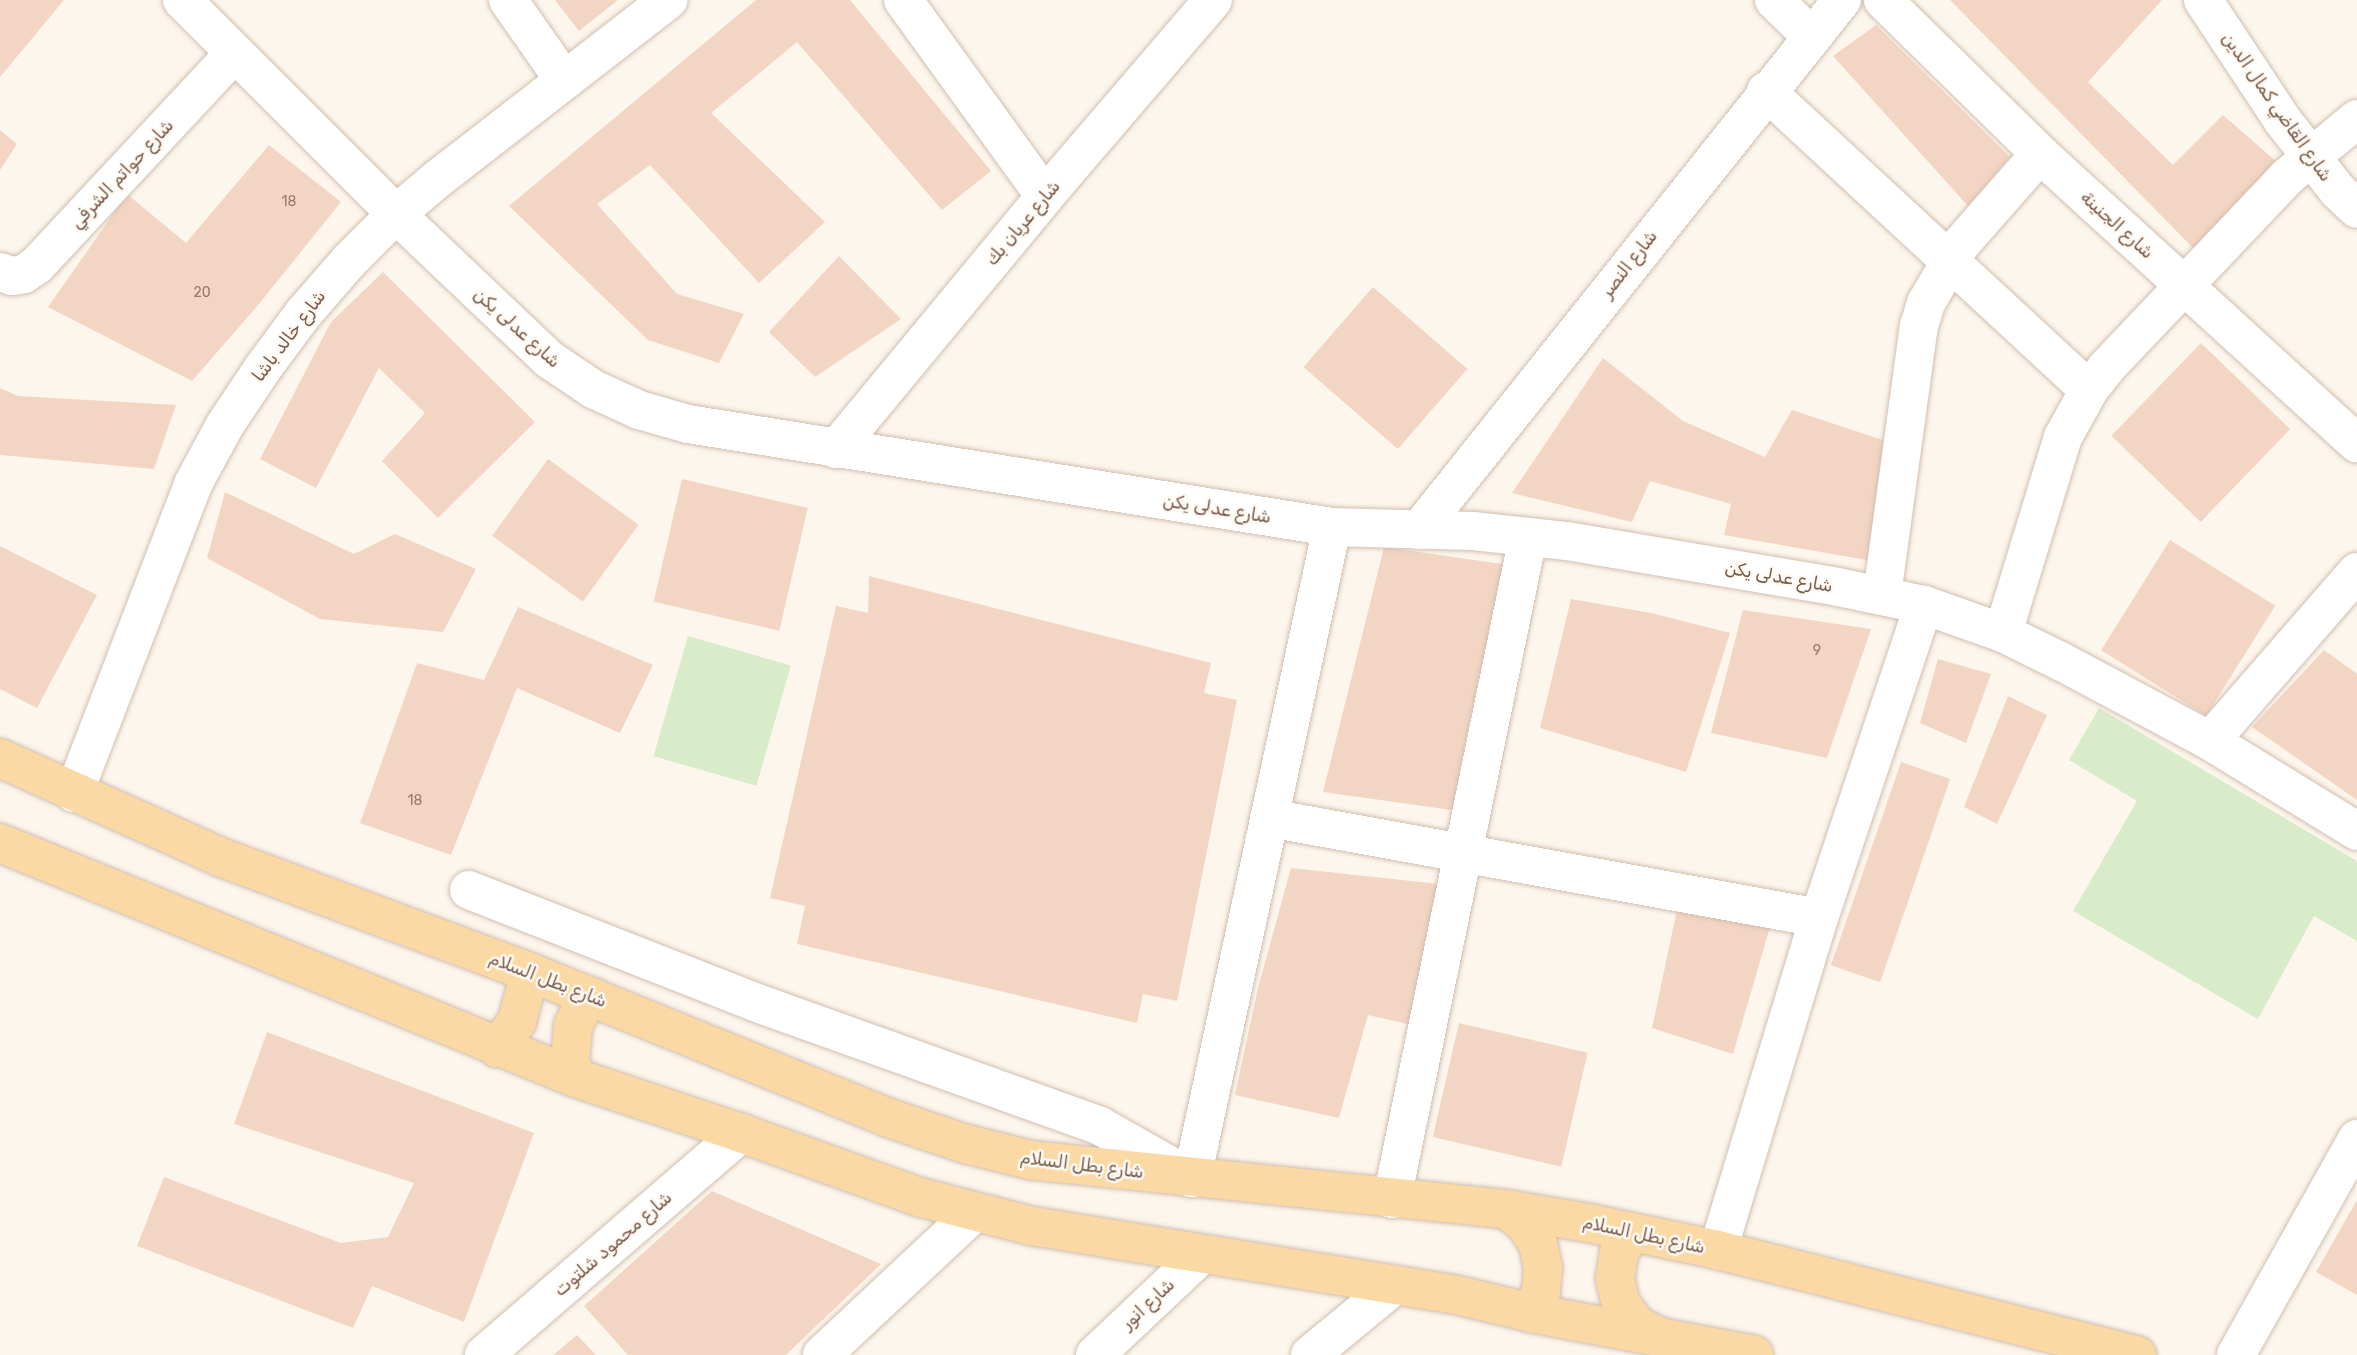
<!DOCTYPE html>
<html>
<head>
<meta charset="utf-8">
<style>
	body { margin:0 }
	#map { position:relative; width:2357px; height:1355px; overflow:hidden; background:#fdf6ec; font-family:Rubik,Cairo,sans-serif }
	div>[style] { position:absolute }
	.green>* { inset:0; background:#d8ecc9; transform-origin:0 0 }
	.building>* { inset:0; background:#f3d5c3; transform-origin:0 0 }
	.roads { filter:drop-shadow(0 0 2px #d1beb0) drop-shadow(0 0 2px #d1beb0) }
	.minor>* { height:38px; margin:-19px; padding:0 19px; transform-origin:19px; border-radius:19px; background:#fff }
	.major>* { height:38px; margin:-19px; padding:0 19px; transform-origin:19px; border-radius:19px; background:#fbd9a5 }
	span { translate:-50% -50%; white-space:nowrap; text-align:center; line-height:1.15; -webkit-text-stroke:5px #fffaf3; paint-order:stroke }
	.number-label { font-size:14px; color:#987a6a }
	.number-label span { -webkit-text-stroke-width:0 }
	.street-label { font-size:18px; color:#7a5c4d }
</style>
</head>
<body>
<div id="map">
	<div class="green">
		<i style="left:688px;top:636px;width:107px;height:125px;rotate:16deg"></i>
		<i style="clip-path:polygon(2099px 708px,2357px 861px,2357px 941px,2314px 916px,2258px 1019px,2073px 911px,2137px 801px,2069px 760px)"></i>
	</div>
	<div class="building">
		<i style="clip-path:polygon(0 0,64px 0,0 77px)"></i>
		<i style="clip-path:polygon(555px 0,618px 0,579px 31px)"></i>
		<i style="clip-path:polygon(756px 0,850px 0,991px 171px,942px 210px,797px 42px,711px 113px,825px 222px,759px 283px,650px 165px,597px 204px,677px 294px,744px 314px,719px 363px,648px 340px,509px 206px)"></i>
		<i style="clip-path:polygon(1950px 0,2162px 0,2088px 82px,2173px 165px,2223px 115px,2278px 163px,2196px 251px)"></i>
		<i style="clip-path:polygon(1876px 25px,2010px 157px,1968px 206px,1833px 56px)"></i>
		<i style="clip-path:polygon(0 130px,17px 144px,0 170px)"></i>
		<i style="clip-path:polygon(269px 145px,341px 202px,259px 304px,192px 381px,48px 307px,127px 194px,186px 243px)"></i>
		<i style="clip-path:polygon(839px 256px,901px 319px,815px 377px,769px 332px)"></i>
		<i style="clip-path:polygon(383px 272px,535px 422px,438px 518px,382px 461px,425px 413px,379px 368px,316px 488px,260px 459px,331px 322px)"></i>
		<i style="left:1373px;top:287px;width:125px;height:106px;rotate:41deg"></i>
		<i style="left:2201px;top:343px;width:124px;height:129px;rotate:44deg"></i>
		<i style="clip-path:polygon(1603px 358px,1683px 421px,1765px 457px,1792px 410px,1892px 443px,1872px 561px,1724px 535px,1731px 504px,1650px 481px,1632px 522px,1512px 493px)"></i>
		<i style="clip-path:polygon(0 388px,18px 396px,176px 405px,154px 469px,0 455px)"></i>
		<i style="left:548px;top:459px;width:112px;height:95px;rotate:36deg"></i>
		<i style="left:682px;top:479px;width:129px;height:126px;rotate:13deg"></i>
		<i style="clip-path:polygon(225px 492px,354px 554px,395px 534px,476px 569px,443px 632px,320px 619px,207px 558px)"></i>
		<i style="left:2170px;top:540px;width:124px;height:130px;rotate:32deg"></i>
		<i style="clip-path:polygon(0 546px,97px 595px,37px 708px,0 689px)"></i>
		<i style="clip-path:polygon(1384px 547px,1509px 565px,1478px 682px,1452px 810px,1323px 792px)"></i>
		<i style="clip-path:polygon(869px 576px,1211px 663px,1204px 693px,1237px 700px,1177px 1001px,1143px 994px,1137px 1023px,797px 944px,805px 906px,770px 898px,836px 606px,868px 613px)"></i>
		<i style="clip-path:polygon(1571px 599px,1651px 613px,1730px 633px,1686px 772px,1540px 728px)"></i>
		<i style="clip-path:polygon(518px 607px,653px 665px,620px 733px,517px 688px,451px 855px,360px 823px,417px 663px,484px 680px)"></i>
		<i style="clip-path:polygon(1743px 610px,1871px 629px,1827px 758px,1711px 733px)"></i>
		<i style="clip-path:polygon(2324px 650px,2357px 674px,2357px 800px,2252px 727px)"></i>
		<i style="clip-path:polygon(1938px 659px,1991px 674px,1966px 743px,1920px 723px)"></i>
		<i style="clip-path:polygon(2008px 696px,2047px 715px,1997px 824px,1964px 807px)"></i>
		<i style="left:1901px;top:762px;width:52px;height:215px;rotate:19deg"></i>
		<i style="clip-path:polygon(1291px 868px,1448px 885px,1416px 1026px,1368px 1015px,1339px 1118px,1235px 1095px,1258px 988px)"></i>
		<i style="clip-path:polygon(1678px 905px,1773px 917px,1733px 1054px,1652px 1028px)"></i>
		<i style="left:1459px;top:1023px;width:132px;height:117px;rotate:13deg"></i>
		<i style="clip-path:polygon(267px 1032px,534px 1133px,464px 1322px,372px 1286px,353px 1328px,137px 1246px,164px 1177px,341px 1243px,388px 1237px,414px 1183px,234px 1124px)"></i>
		<i style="clip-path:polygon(712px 1191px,881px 1264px,786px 1355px,628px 1355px,584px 1306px)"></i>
		<i style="clip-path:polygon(2357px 1200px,2357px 1295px,2316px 1272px)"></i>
		<i style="clip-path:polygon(577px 1335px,596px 1355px,553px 1355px)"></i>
	</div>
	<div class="roads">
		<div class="minor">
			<i style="left:182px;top:0;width:303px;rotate:45deg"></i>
			<i style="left:396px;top:214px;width:212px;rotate:43.5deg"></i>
			<i style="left:550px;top:360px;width:52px;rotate:34deg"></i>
			<i style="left:593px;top:389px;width:51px;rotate:24.5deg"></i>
			<i style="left:639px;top:410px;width:51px;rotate:15.9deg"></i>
			<i style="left:688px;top:424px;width:652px;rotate:9.09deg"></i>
			<i style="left:1332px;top:527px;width:141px;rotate:1.6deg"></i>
			<i style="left:1473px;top:531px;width:95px;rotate:6.1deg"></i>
			<i style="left:1567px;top:541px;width:275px;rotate:9.6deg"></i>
			<i style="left:1838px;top:587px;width:88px;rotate:11.8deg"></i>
			<i style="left:1924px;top:605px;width:84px;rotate:19.5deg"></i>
			<i style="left:2003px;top:633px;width:66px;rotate:26.2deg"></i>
			<i style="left:2062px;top:662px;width:168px;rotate:28.1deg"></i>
			<i style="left:2210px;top:741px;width:172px;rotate:31.5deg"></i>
			<i style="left:508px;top:0;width:98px;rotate:55deg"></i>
			<i style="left:903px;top:0;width:242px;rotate:54.1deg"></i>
			<i style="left:1774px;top:0;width:53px;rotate:44.2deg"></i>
			<i style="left:1883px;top:0;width:220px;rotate:44.4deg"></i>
			<i style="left:2040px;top:154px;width:429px;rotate:42.4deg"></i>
			<i style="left:2203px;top:0;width:145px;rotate:56.5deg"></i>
			<i style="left:2283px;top:121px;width:89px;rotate:51.8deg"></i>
			<i style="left:2338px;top:191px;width:26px;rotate:43deg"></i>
			<i style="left:1766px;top:91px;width:440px;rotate:42.8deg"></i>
			<i style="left:0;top:272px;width:13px;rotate:18deg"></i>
			<i style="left:12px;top:276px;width:12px;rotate:-9deg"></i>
			<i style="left:24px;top:274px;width:16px;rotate:-35deg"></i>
			<i style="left:37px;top:265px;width:290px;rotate:-47deg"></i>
			<i style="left:836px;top:449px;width:328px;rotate:-50.4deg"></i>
			<i style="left:1045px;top:196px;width:258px;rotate:-49.4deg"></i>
			<i style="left:1419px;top:530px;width:678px;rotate:-51.41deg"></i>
			<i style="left:1882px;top:595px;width:272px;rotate:-82.2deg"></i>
			<i style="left:1919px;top:326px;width:24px;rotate:-73deg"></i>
			<i style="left:1926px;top:303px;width:67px;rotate:-59.6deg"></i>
			<i style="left:1960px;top:245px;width:121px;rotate:-48.7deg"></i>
			<i style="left:2003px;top:633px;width:205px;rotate:-73deg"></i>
			<i style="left:2063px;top:437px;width:54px;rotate:-61deg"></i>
			<i style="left:2089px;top:390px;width:28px;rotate:-52deg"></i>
			<i style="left:2106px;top:368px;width:263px;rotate:-46.5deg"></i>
			<i style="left:2287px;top:177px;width:91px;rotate:-39.6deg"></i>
			<i style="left:2210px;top:741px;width:224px;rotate:-49deg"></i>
			<i style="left:74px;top:793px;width:331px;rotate:-68.9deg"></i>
			<i style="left:193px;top:484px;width:67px;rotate:-61.5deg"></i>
			<i style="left:225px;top:425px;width:69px;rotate:-56.3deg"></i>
			<i style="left:263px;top:368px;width:67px;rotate:-53.5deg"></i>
			<i style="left:303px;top:314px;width:69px;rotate:-49.1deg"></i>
			<i style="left:348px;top:262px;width:68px;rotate:-45deg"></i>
			<i style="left:396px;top:214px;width:57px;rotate:-40.1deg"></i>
			<i style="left:440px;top:177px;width:289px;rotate:-37.8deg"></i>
			<i style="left:1269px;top:818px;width:559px;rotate:10.3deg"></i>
			<i style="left:469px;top:890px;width:313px;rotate:21.4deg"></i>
			<i style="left:760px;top:1004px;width:361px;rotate:19.7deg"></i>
			<i style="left:1100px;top:1126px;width:106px;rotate:29.5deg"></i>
			<i style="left:1192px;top:1178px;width:666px;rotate:-77.86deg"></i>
			<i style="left:1392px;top:1199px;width:676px;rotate:-78.39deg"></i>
			<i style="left:1718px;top:1250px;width:347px;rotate:-73.1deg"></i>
			<i style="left:1819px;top:918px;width:330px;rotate:-71.5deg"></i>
			<i style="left:484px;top:1355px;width:340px;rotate:-40.8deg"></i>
			<i style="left:822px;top:1355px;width:208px;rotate:-43.1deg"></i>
			<i style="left:1095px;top:1355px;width:147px;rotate:-43.3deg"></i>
			<i style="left:1310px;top:1355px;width:110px;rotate:-39.5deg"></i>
			<i style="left:2236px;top:1355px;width:248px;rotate:-60.7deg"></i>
		</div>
		<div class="major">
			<i style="left:0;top:758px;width:241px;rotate:24.2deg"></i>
			<i style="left:220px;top:857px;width:327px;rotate:20.4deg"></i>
			<i style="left:527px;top:971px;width:391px;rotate:22.1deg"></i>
			<i style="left:889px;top:1118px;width:81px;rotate:18.7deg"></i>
			<i style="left:966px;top:1144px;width:66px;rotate:14deg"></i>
			<i style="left:1030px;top:1160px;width:479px;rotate:5.9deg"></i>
			<i style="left:1506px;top:1209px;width:84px;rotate:9.6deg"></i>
			<i style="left:1589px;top:1223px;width:132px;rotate:11.8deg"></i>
			<i style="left:1718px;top:1250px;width:432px;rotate:14.1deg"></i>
			<i style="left:0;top:843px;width:622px;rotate:22.19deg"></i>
			<i style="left:576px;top:1078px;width:174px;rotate:18.4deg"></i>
			<i style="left:741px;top:1133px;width:189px;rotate:19.8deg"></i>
			<i style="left:919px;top:1197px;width:117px;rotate:14.4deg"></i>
			<i style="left:1032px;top:1226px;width:431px;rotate:9.2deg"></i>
			<i style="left:1457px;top:1295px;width:77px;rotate:13.5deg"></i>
			<i style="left:1532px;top:1313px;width:226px;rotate:10.7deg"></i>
			<i style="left:497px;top:1048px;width:34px;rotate:-53deg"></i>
			<i style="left:517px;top:1021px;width:34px;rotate:-75deg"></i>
			<i style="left:526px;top:988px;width:17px;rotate:-87deg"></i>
			<i style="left:576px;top:1078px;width:18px;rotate:-109deg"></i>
			<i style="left:570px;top:1061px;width:35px;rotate:-85deg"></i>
			<i style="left:573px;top:1026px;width:18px;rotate:-63deg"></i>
			<i style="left:581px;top:1010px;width:18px;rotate:-45deg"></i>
			<i style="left:1506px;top:1209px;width:24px;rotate:38deg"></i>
			<i style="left:1525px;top:1224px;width:24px;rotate:57deg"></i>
			<i style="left:1538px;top:1244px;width:25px;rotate:78deg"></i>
			<i style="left:1543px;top:1268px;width:24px;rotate:95deg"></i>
			<i style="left:1541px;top:1292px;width:23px;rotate:113deg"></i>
			<i style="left:1632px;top:1232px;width:25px;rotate:122deg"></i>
			<i style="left:1619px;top:1253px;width:26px;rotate:99deg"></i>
			<i style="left:1615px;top:1279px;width:26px;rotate:77deg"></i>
			<i style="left:1621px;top:1304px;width:26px;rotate:53deg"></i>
			<i style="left:1637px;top:1325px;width:24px;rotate:28deg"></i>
		</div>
	</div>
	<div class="number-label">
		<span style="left:289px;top:202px">18</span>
		<span style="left:202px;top:293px">20</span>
		<span style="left:1817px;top:651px">9</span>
		<span style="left:415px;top:801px">18</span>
	</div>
	<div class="street-label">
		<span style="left:2277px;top:107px;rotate:55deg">شارع القاضي كمال الدين</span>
		<span style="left:122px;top:174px;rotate:-47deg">شارع حواتم الشرفي</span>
		<span style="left:1023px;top:223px;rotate:-50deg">شارع عريان بك</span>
		<span style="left:2117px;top:225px;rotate:42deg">شارع الجنينة</span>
		<span style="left:1629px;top:264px;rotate:-52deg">شارع النصر</span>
		<span style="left:517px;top:328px;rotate:42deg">شارع عدلى يكن</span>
		<span style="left:289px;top:336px;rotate:-53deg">شارع خالد باشا</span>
		<span style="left:1217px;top:509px;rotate:9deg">شارع عدلى يكن</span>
		<span style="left:1779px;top:577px;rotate:10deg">شارع عدلى يكن</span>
		<span style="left:548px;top:980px;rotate:21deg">شارع بطل السلام</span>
		<span style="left:1082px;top:1165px;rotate:7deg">شارع بطل السلام</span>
		<span style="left:1644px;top:1235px;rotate:12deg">شارع بطل السلام</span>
		<span style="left:613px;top:1244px;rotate:-41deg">شارع محمود شلتوت</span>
		<span style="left:1148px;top:1304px;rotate:-43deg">شارع انور</span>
	</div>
</div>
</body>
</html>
